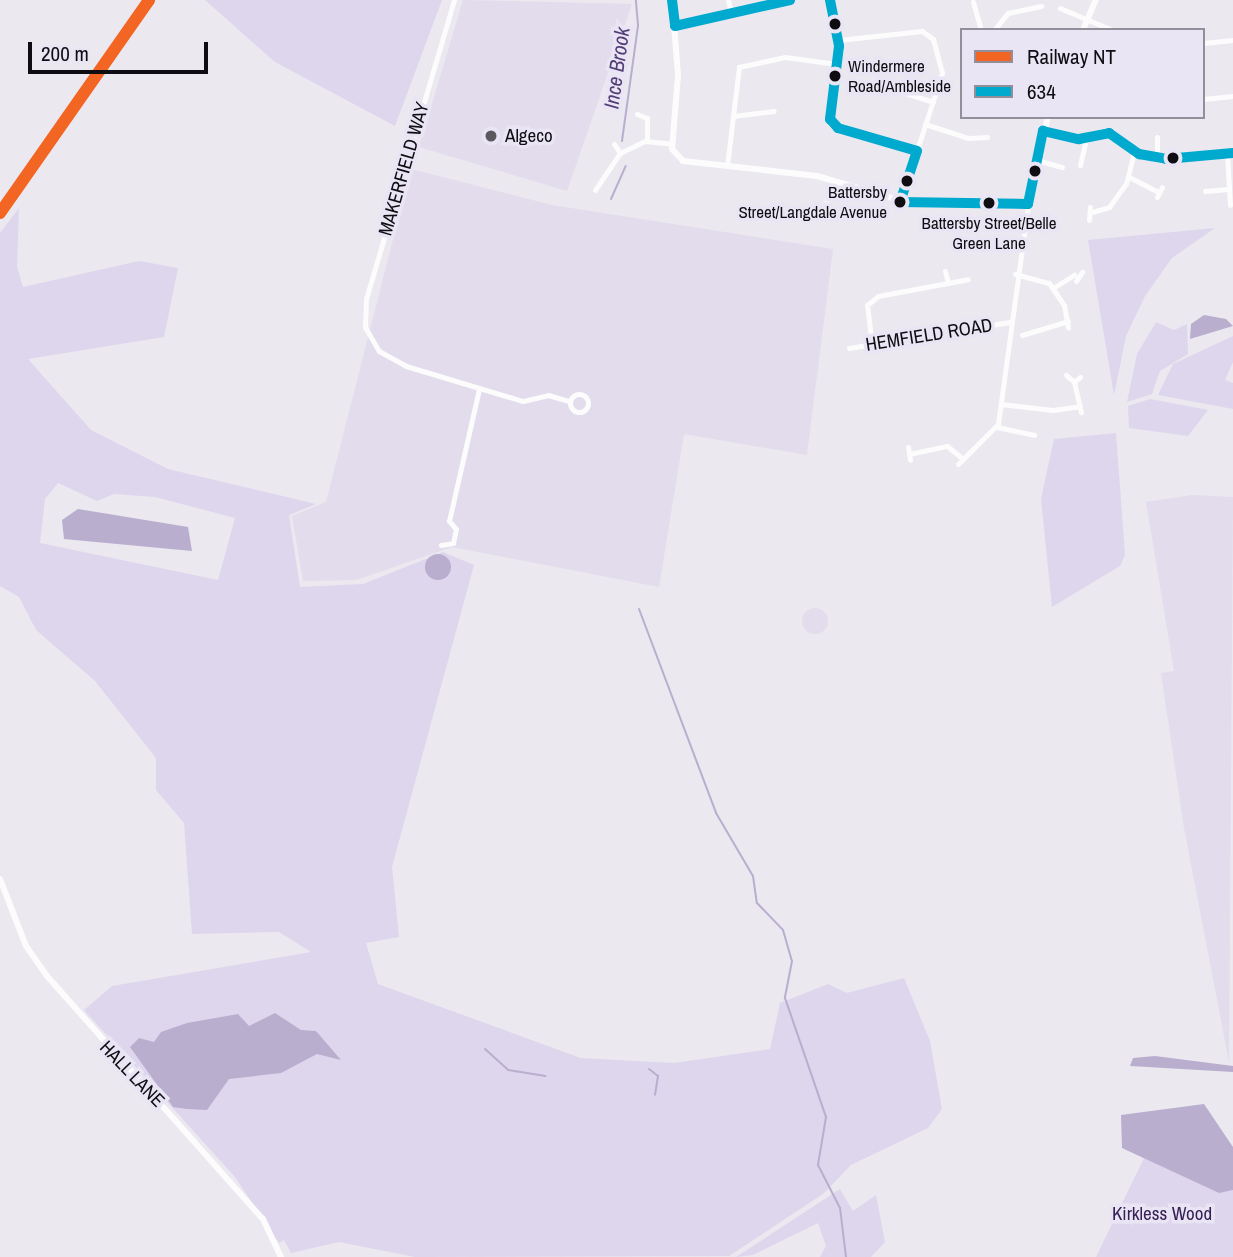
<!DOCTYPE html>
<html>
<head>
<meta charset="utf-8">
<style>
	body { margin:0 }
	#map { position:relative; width:1233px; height:1257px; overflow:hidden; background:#ebe8f0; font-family:"Archivo Narrow",sans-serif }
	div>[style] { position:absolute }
	.built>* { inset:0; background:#e2dcec }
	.round { border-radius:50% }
	.green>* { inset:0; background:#ded6ed }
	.water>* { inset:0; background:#b9aece }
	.stream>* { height:2px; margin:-1px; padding:0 1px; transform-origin:1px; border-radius:1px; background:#b9aece }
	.minor>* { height:5px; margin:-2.5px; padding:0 2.5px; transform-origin:2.5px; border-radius:2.5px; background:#fcfcfd }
	.minor>.ring { margin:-2.5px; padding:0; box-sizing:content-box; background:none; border:5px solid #fcfcfd; border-radius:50% }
	.tertiary>* { height:6px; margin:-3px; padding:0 3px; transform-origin:3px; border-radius:3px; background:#fcfcfd }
	.bus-1>* { height:10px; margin:-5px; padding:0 5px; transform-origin:5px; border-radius:5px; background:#00a9ce }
	.rail-1>* { height:12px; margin:-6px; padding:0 6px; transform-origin:6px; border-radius:6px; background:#f26522 }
	.dots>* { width:19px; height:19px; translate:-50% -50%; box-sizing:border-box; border:4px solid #eae5f4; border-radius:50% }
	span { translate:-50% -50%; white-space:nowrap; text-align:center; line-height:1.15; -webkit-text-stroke:7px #eae5f4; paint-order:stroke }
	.bus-label { font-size:17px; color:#0e0d12 }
	.left { translate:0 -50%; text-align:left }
	.right { translate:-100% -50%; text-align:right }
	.poi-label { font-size:19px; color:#0e0d12 }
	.street-label { font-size:19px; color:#0e0d12 }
	.park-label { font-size:19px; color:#372156 }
	.water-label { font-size:21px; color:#523d75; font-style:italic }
	.legend { position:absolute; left:960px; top:28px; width:245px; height:91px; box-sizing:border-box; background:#eae5f4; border:2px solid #928f9a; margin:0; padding:9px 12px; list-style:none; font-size:21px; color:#0e0d12 }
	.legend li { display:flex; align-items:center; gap:14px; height:35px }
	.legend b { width:35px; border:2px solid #928f9a }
	.scale { position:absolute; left:28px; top:42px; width:180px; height:32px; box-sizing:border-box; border:4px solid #0e0d12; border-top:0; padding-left:9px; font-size:21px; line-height:24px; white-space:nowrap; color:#0e0d12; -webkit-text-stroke:5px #eae5f4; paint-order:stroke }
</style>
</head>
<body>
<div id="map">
	<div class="built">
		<i style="clip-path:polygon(463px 0,632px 4px,567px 191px,419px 147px)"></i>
		<i style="clip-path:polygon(411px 169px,552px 205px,833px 249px,807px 455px,684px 434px,659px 587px,452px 547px,356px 580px,303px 581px,292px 516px,326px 502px)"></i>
		<i style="clip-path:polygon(1192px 495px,1233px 497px,1229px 1062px,1184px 828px,1161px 673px,1174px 671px,1146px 502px)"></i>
		<i class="round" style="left:802px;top:608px;width:26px;height:26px"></i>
	</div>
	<div class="green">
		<i style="clip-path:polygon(205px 0,442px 0,395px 126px,275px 62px)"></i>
		<i style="clip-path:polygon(evenodd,19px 208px,17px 267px,23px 287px,139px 261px,178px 268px,164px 337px,28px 359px,91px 430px,168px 469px,316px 504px,289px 515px,300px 587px,363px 584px,443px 552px,474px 565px,392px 867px,399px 937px,366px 943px,378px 984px,581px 1058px,674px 1063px,770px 1049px,780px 1003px,828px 984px,847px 993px,904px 978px,930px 1041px,942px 1109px,928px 1128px,851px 1165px,823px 1194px,729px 1256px,415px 1257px,339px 1242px,291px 1253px,284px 1240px,279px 1243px,235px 1177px,84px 1010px,112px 986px,311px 952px,279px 932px,192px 934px,184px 823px,156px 790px,156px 758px,95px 681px,36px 630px,19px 597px,0 586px,0 233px,19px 208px,58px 483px,97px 501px,114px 494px,155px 497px,235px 518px,218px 580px,40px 543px,45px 499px,58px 483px)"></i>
		<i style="clip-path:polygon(1215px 228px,1172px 258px,1145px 296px,1126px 336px,1114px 395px,1088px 240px)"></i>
		<i style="clip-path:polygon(1156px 322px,1174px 330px,1187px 324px,1188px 354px,1160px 371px,1152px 394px,1127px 402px,1137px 354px)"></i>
		<i style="clip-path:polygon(1233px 336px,1233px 362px,1225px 380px,1233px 383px,1233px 409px,1158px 395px,1173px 364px)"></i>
		<i style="clip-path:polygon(1150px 399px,1208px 410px,1188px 436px,1129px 428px,1128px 406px)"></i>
		<i style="clip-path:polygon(1116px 433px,1125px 555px,1120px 566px,1052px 607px,1041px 499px,1054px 439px)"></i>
		<i style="clip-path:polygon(1144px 1158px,1219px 1192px,1233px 1190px,1233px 1257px,1096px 1257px)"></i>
		<i style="clip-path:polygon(840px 1189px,853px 1211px,876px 1195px,885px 1242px,871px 1257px,820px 1257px,826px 1246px,818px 1223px,753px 1255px,736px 1257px)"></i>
	</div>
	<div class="water">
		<i style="clip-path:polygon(1204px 315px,1226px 319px,1233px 326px,1190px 339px,1191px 324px)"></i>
		<i style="clip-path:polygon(78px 509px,188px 527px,192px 551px,64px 539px,62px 520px)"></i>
		<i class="round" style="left:425px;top:554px;width:26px;height:26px"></i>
		<i style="clip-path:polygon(275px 1013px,301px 1030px,316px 1031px,341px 1060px,317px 1054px,281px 1073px,229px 1079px,207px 1110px,187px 1109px,173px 1107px,130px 1047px,139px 1038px,154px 1042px,161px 1032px,187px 1023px,238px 1014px,249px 1026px)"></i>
		<i style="clip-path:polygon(1155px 1056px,1233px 1066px,1233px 1072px,1130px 1066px,1133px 1058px)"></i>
		<i style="clip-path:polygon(1204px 1104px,1233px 1147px,1233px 1190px,1219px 1193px,1122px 1148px,1121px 1115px)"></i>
	</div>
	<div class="stream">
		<i style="left:622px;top:141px;width:117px;rotate:-82.1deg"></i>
		<i style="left:638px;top:25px;width:25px;rotate:-95deg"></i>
		<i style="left:611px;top:199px;width:36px;rotate:-66deg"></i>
		<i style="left:639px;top:609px;width:218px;rotate:69.3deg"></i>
		<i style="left:716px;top:813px;width:73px;rotate:59.6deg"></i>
		<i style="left:753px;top:876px;width:27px;rotate:82deg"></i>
		<i style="left:757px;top:903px;width:37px;rotate:46deg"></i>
		<i style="left:783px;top:930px;width:32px;rotate:74deg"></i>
		<i style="left:792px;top:961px;width:38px;rotate:101deg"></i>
		<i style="left:785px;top:998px;width:126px;rotate:71deg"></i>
		<i style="left:826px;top:1117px;width:49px;rotate:99.5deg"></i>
		<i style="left:818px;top:1165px;width:48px;rotate:62.9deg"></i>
		<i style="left:840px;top:1208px;width:49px;rotate:83deg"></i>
		<i style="left:485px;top:1049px;width:31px;rotate:42deg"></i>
		<i style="left:508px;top:1070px;width:38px;rotate:9deg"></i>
		<i style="left:649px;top:1069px;width:11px;rotate:38deg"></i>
		<i style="left:658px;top:1076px;width:19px;rotate:99deg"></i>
	</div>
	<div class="minor">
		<i style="left:454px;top:0;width:312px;rotate:106.4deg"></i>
		<i style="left:366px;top:299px;width:28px;rotate:92deg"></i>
		<i style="left:365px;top:327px;width:28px;rotate:60deg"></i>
		<i style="left:379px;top:351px;width:31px;rotate:29deg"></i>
		<i style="left:406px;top:366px;width:122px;rotate:16.7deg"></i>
		<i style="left:523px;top:401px;width:26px;rotate:-13deg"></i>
		<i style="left:548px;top:395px;width:22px;rotate:16deg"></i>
		<i style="left:728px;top:0;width:13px;rotate:77deg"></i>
		<i style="left:830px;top:0;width:47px;rotate:78.9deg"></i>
		<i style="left:839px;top:46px;width:76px;rotate:96deg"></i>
		<i style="left:831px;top:122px;width:91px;rotate:18.6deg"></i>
		<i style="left:973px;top:2px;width:29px;rotate:74deg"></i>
		<i style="left:1060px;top:8px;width:56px;rotate:22.9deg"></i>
		<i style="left:675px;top:26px;width:118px;rotate:-12.7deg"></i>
		<i style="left:994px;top:30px;width:22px;rotate:-51deg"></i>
		<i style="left:1008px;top:13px;width:34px;rotate:-12deg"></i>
		<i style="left:839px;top:40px;width:83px;rotate:-6.2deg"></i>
		<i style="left:922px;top:31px;width:14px;rotate:36deg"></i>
		<i style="left:933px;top:39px;width:35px;rotate:75deg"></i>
		<i style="left:942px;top:73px;width:136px;rotate:108deg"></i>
		<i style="left:1203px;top:43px;width:30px;rotate:-6deg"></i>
		<i style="left:890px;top:88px;width:45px;rotate:18deg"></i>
		<i style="left:1203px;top:99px;width:30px;rotate:-6deg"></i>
		<i style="left:637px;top:114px;width:11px;rotate:22deg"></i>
		<i style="left:647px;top:118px;width:23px;rotate:90deg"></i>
		<i style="left:733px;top:116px;width:41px;rotate:-7deg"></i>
		<i style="left:925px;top:124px;width:45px;rotate:18deg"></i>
		<i style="left:968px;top:138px;width:19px;rotate:-3deg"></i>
		<i style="left:1044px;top:131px;width:36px;rotate:13deg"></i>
		<i style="left:1079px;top:139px;width:31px;rotate:-11deg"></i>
		<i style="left:1109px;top:133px;width:37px;rotate:35deg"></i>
		<i style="left:1139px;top:154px;width:27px;rotate:10deg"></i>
		<i style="left:1166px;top:159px;width:67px;rotate:-5.1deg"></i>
		<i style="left:1157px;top:137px;width:21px;rotate:90deg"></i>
		<i style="left:614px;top:144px;width:11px;rotate:56deg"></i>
		<i style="left:1227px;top:153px;width:52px;rotate:86.7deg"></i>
		<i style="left:1037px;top:160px;width:26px;rotate:16deg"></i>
		<i style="left:1080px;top:165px;width:28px;rotate:-77deg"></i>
		<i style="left:727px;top:166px;width:100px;rotate:-83.1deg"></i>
		<i style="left:739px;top:67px;width:47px;rotate:-12.3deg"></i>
		<i style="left:785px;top:57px;width:52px;rotate:7.7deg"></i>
		<i style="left:1131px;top:178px;width:29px;rotate:27deg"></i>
		<i style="left:595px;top:190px;width:45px;rotate:-56deg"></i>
		<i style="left:620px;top:153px;width:28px;rotate:-26deg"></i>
		<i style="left:645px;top:141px;width:27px;rotate:6deg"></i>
		<i style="left:1205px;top:191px;width:24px;rotate:-5deg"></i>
		<i style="left:1157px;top:197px;width:11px;rotate:-63deg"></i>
		<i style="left:1092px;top:212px;width:18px;rotate:-16deg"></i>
		<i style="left:1109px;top:207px;width:29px;rotate:-54deg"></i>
		<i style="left:1126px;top:184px;width:33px;rotate:-76deg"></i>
		<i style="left:822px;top:217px;width:37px;rotate:-73deg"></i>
		<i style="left:1089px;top:220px;width:13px;rotate:-86deg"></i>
		<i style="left:945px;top:271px;width:12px;rotate:76deg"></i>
		<i style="left:948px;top:283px;width:20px;rotate:-11deg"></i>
		<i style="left:1015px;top:274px;width:35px;rotate:15deg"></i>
		<i style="left:1049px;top:283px;width:27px;rotate:56deg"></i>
		<i style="left:1064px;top:305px;width:23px;rotate:80deg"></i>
		<i style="left:1076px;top:281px;width:11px;rotate:-56deg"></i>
		<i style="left:1053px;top:288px;width:25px;rotate:-32deg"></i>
		<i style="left:1022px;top:335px;width:48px;rotate:-16.9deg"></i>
		<i style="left:872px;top:345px;width:40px;rotate:-97.1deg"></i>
		<i style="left:867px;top:305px;width:14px;rotate:-39deg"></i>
		<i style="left:878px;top:296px;width:71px;rotate:-10.5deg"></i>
		<i style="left:849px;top:348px;width:163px;rotate:-9.2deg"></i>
		<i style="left:1066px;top:375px;width:11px;rotate:41deg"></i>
		<i style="left:1074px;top:382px;width:8px;rotate:-40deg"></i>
		<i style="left:1074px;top:382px;width:31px;rotate:77deg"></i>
		<i class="ring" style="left:570px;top:394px;width:13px;height:13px"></i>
		<i style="left:1001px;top:404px;width:52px;rotate:6.6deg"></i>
		<i style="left:1053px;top:410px;width:27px;rotate:-8deg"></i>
		<i style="left:997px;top:427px;width:38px;rotate:12deg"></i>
		<i style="left:908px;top:447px;width:13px;rotate:81deg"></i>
		<i style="left:909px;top:454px;width:39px;rotate:-12deg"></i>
		<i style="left:947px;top:446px;width:21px;rotate:39deg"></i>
		<i style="left:958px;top:464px;width:57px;rotate:-45deg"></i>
		<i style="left:998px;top:424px;width:222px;rotate:-82.2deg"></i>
		<i style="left:441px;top:545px;width:12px;rotate:-9deg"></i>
		<i style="left:453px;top:543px;width:14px;rotate:-78deg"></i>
		<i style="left:456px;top:529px;width:11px;rotate:-131deg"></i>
		<i style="left:449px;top:521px;width:135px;rotate:-77.2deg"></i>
	</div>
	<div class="tertiary">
		<i style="left:672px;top:0;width:75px;rotate:85.4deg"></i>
		<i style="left:678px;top:75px;width:74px;rotate:94.6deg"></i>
		<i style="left:672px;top:149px;width:16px;rotate:47deg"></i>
		<i style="left:683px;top:161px;width:135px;rotate:6.4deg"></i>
		<i style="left:817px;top:176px;width:99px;rotate:16.4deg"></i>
		<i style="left:912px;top:204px;width:116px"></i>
		<i style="left:1028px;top:204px;width:89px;rotate:-77.1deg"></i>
		<i style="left:1083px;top:30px;width:33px;rotate:-67deg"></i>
		<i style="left:0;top:879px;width:72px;rotate:68.8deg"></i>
		<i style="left:26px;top:946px;width:37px;rotate:55deg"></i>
		<i style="left:47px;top:976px;width:325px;rotate:48.4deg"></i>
		<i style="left:263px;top:1219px;width:42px;rotate:64.7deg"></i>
	</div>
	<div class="bus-1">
		<i style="left:672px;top:0;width:26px;rotate:83deg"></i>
		<i style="left:675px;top:26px;width:118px;rotate:-12.7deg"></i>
		<i style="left:830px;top:0;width:47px;rotate:78.9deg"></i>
		<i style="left:839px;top:46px;width:74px;rotate:97deg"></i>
		<i style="left:830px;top:119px;width:12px;rotate:48deg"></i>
		<i style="left:838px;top:128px;width:82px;rotate:16.2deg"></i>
		<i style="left:917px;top:151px;width:54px;rotate:108.4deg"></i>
		<i style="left:900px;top:202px;width:128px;rotate:0.9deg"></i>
		<i style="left:1028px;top:204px;width:75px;rotate:-78.4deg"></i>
		<i style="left:1043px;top:131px;width:37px;rotate:13deg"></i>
		<i style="left:1079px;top:139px;width:31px;rotate:-11deg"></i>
		<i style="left:1109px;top:133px;width:37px;rotate:35deg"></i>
		<i style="left:1139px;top:154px;width:27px;rotate:10deg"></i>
		<i style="left:1166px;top:159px;width:67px;rotate:-5.1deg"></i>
	</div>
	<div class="rail-1">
		<i style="left:0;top:213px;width:260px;rotate:-55deg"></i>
	</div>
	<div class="dots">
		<i style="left:835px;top:24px;background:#0e0d12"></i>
		<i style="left:835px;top:76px;background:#0e0d12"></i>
		<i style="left:491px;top:136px;background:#5b5a60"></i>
		<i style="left:1173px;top:158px;background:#0e0d12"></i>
		<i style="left:1035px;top:171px;background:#0e0d12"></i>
		<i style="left:907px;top:181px;background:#0e0d12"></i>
		<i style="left:900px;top:202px;background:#0e0d12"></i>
		<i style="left:989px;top:203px;background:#0e0d12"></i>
	</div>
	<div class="bus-label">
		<span class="left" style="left:848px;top:76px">Windermere<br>Road/Ambleside</span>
		<span class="right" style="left:887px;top:202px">Battersby<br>Street/Langdale Avenue</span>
		<span style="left:989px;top:233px">Battersby Street/Belle<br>Green Lane</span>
	</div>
	<div class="poi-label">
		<span class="left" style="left:505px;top:136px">Algeco</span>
	</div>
	<div class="street-label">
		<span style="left:404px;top:169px;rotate:-74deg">MAKERFIELD WAY</span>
		<span style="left:929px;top:335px;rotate:-9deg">HEMFIELD ROAD</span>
		<span style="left:132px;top:1074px;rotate:46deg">HALL LANE</span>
	</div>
	<div class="park-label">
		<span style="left:1162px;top:1214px">Kirkless Wood</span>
	</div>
	<div class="water-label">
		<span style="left:617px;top:68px;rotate:-82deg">Ince Brook</span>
	</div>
	<ul class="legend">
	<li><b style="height:9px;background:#f26522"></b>Railway NT</li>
	<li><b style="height:9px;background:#00a9ce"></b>634</li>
	</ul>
	<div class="scale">200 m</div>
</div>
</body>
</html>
